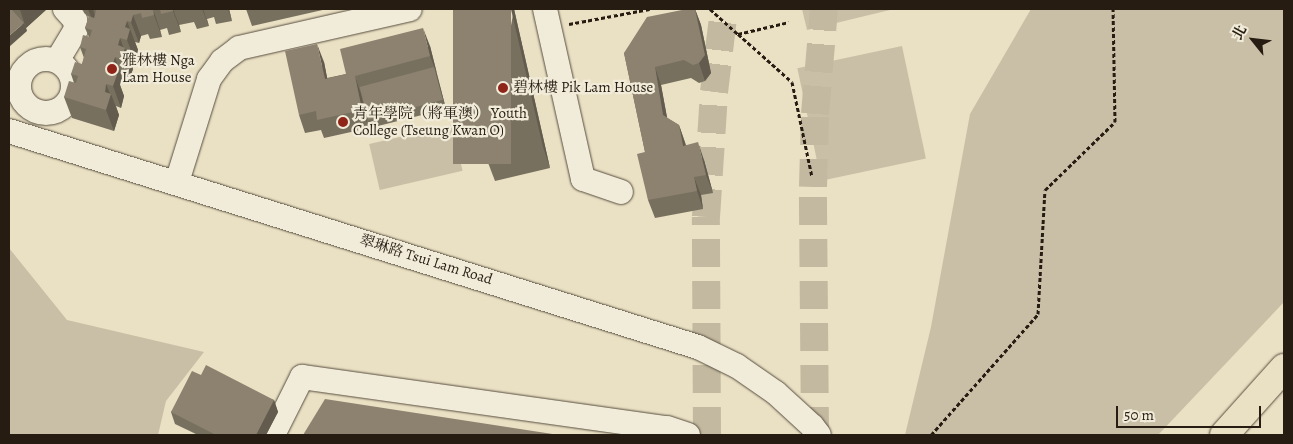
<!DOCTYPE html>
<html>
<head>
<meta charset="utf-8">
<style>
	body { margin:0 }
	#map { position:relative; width:1293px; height:444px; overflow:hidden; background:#eae0c4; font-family:Alegreya,"Noto Serif TC",serif }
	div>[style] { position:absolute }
	.green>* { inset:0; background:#c9bfa6; transform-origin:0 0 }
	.highway-tunnel>* { height:28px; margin-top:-14px; transform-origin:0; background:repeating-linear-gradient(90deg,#c3b9a0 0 28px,transparent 0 42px) }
	.path>* { height:3px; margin-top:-1.5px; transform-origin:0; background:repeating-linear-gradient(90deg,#261c12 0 4px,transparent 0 6.5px) }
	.roads { filter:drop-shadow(0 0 1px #574d3e) drop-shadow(0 0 1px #574d3e) }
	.minor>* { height:24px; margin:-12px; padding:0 12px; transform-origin:12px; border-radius:12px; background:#f1ebd9 }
	.minor>.ring { margin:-12px; padding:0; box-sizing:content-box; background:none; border:24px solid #f1ebd9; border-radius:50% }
	.major>* { height:28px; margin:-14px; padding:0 14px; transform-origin:14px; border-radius:14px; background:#eae0c4 }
	.wall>* { inset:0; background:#78705f }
	.shaded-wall>* { inset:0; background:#625b4e }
	.building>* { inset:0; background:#8c826f; transform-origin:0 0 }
	.dots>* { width:14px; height:14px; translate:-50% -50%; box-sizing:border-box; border:2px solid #f1ebd9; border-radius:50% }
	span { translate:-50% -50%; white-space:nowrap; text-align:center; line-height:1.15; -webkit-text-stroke:4.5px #f1ebd9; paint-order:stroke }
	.poi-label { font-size:15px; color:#261c12 }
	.left { translate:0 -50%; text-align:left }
	.street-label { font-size:15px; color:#261c12 }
	.frame { position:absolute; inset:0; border:10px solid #261c12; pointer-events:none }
	.north { position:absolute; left:1228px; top:15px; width:50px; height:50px; -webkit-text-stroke:4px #f1ebd9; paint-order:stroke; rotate:299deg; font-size:14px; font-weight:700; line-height:20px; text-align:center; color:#261c12 }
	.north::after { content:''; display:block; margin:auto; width:18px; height:22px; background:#261c12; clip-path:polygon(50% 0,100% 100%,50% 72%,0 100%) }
	.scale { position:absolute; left:1116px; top:406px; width:145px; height:22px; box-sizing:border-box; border:2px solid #261c12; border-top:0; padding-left:6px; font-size:15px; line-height:18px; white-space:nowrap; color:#261c12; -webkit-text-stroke:4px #f1ebd9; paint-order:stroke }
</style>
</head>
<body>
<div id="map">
	<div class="green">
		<i style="clip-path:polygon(802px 9px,894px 9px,807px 30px)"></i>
		<i style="clip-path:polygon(1031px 9px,1284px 9px,1284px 302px,1158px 435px,905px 435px,931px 327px,970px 114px)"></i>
		<i style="left:902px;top:46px;width:115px;height:107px;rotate:78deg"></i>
		<i style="left:452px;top:125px;width:47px;height:85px;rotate:77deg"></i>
		<i style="clip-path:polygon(9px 248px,67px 320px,204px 352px,166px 401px,158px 435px,9px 435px)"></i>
	</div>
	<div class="highway-tunnel">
		<i style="left:707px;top:435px;width:218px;rotate:-90.3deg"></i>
		<i style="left:706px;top:217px;width:125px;rotate:-86.3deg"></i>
		<i style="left:714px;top:92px;width:84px;rotate:-83.1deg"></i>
		<i style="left:815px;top:435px;width:248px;rotate:-90.5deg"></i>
		<i style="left:813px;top:187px;width:73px;rotate:-88.4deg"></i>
		<i style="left:815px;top:114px;width:105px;rotate:-85.1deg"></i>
	</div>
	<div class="path">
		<i style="left:710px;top:9px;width:38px;rotate:42deg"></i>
		<i style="left:738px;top:34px;width:52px;rotate:-13.2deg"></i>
		<i style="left:569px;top:24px;width:82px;rotate:-10.5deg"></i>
		<i style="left:738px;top:34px;width:72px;rotate:41.6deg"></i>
		<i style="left:792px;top:82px;width:97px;rotate:78.1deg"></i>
		<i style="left:931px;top:435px;width:162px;rotate:-48.5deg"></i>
		<i style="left:1038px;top:314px;width:124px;rotate:-86.8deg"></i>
		<i style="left:1045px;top:190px;width:98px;rotate:-44.2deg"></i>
		<i style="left:1115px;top:122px;width:113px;rotate:-91deg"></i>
	</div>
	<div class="roads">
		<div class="minor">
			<i style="left:545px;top:9px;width:174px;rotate:77.4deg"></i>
			<i style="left:583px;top:179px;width:40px;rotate:18.9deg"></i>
			<i class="ring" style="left:19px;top:59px;width:30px;height:30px"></i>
			<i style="left:57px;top:61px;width:37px;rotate:-59deg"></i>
			<i style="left:76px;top:29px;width:9px;rotate:-96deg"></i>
			<i style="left:75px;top:20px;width:15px;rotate:-132deg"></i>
			<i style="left:9px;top:131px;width:722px;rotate:17.41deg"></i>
			<i style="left:698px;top:347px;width:43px;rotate:26deg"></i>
			<i style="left:737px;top:366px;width:47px;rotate:34.7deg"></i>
			<i style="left:776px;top:393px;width:49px;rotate:42.5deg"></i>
			<i style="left:812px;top:426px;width:11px;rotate:52deg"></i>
			<i style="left:177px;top:182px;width:108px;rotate:-72.7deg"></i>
			<i style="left:209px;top:79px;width:22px;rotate:-54deg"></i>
			<i style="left:222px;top:61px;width:21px;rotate:-37deg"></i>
			<i style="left:239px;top:48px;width:175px;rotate:-12.8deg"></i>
			<i style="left:273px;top:435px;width:65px;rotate:-63.4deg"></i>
			<i style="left:302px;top:377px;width:369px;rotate:8deg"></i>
			<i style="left:667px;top:428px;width:22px;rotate:18deg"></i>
		</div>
		<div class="major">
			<i style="left:1224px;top:435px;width:90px;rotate:-48.2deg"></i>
		</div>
	</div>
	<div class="wall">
		<i style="clip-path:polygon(9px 9px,47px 9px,26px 28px,27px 31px)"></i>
		<i style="clip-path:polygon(83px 9px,229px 9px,232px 21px,216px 24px,214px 17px,207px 19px,209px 26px,197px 29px,194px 22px,179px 25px,181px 32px,169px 35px,167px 28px,160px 30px,162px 37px,150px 39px,148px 34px,141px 36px,139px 43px,135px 42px,138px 50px,135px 61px,129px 60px,133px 69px,129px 80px,122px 78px,120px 85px,124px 96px,121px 108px,116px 106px,119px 115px,114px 131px,72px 118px,64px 97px,74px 83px,71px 74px,82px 64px,84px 58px,80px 47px,89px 37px,85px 28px,89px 17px,84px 13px)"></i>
		<i style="clip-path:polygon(246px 9px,327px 9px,252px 26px)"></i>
		<i style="clip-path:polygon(514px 9px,550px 168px,495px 181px,487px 160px)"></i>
		<i style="clip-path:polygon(695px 9px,701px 25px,711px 73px,705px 81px,699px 83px,691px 78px,661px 85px,667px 118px,679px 125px,686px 145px,704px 160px,713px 193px,701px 195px,703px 209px,655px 218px,648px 200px,645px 152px,624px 53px)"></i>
		<i style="clip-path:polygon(430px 46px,446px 109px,370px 128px,367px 120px,369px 128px,324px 138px,321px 130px,305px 133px,299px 115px,324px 62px,327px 78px,346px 74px)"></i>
		<i style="clip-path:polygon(201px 375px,274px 400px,278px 412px,266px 435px,198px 435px,175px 424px,171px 412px)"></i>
	</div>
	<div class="shaded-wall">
		<i style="clip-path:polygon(22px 9px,47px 9px,26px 28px,20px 10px)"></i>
		<i style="clip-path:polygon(88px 9px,93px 9px,96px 19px,93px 22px)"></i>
		<i style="clip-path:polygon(153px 9px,160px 30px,162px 37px,154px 15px)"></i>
		<i style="clip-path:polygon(173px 9px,179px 25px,181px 32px,173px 11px)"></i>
		<i style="clip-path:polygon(202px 9px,203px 9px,209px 26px)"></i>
		<i style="clip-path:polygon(228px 9px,229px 9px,232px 21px)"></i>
		<i style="clip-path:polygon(511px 9px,514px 9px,550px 168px,543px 147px)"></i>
		<i style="clip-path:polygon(695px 9px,701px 25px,711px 73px,705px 81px,699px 63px)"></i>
		<i style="clip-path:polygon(133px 15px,141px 36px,139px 43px,131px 22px)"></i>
		<i style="clip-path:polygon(127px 21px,138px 50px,135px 61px,127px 40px,125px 27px)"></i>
		<i style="clip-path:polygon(24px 23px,27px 31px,9px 47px,9px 36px)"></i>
		<i style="clip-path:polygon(423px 28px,430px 46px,437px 74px,430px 56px)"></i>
		<i style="clip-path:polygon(120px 38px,124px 49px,125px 48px,133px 69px,129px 80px,121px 59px,118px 45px)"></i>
		<i style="clip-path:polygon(317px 44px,324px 62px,331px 97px,325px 79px)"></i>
		<i style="clip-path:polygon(115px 57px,122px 78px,120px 85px,124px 96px,121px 108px,113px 86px,110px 73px)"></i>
		<i style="clip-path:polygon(434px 67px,437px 75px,446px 109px,443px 100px)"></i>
		<i style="clip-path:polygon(655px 67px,661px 85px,670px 133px,663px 115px)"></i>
		<i style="clip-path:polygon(355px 76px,361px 94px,369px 128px,362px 110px)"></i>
		<i style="clip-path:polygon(106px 84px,111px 96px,111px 94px,119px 115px,114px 131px,106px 110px,105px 92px)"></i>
		<i style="clip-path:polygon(679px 125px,685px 143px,690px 164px,683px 146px)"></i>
		<i style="clip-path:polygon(698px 142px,704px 160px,713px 193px,706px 175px)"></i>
		<i style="clip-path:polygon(694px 177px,701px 195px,703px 209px,697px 191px)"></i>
		<i style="clip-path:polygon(274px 400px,278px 412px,266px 435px,256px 435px)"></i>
	</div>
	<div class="building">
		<i style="clip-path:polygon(9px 9px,11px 9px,24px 23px,9px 36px)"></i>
		<i style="clip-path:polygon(95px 9px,153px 9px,154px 15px,142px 18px,141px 13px,133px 15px,131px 22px,127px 21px,125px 27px,130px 29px,127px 40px,120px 38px,118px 45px,125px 48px,121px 59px,115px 57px,110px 73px,117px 75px,113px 86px,106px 84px,105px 92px,111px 94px,106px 110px,64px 97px,69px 81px,76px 83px,78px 76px,71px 74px,75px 62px,82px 64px,86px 49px,80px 47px,83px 35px,90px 37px,92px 30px,85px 28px,89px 16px,94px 18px,96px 11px)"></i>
		<i style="clip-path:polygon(160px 9px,173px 9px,173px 11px,161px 14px)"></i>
		<i style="left:453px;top:9px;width:58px;height:155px"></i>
		<i style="clip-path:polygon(687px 9px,695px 9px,705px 55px,699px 63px,693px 65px,684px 60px,655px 67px,663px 115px,679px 125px,683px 146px,698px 142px,706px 175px,694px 177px,697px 191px,648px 200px,637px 154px,645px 152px,624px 53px,647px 17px)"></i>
		<i style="clip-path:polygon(423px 28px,430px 56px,355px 76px,362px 110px,317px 120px,316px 111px,299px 115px,285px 51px,317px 44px,325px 79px,346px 74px,340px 49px)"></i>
		<i style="left:434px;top:67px;width:34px;height:77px;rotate:75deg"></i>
		<i style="clip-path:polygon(206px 365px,274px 400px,256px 435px,216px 435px,171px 412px,192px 371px,201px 375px)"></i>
		<i style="clip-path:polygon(325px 399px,559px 435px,303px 435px)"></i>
	</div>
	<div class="dots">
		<i style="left:112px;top:69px;background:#8f2418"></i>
		<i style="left:503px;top:88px;background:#8f2418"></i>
		<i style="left:343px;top:122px;background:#8f2418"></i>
	</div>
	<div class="poi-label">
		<span class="left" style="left:122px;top:69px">雅林樓 Nga<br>Lam House</span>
		<span class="left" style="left:513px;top:88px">碧林樓 Pik Lam House</span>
		<span class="left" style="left:353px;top:122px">青年學院（將軍澳） Youth<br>College (Tseung Kwan O)</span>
	</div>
	<div class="street-label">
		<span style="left:426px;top:260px;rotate:17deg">翠琳路 Tsui Lam Road</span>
	</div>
	<div class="frame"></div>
	<div class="north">北</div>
	<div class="scale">50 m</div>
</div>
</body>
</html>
